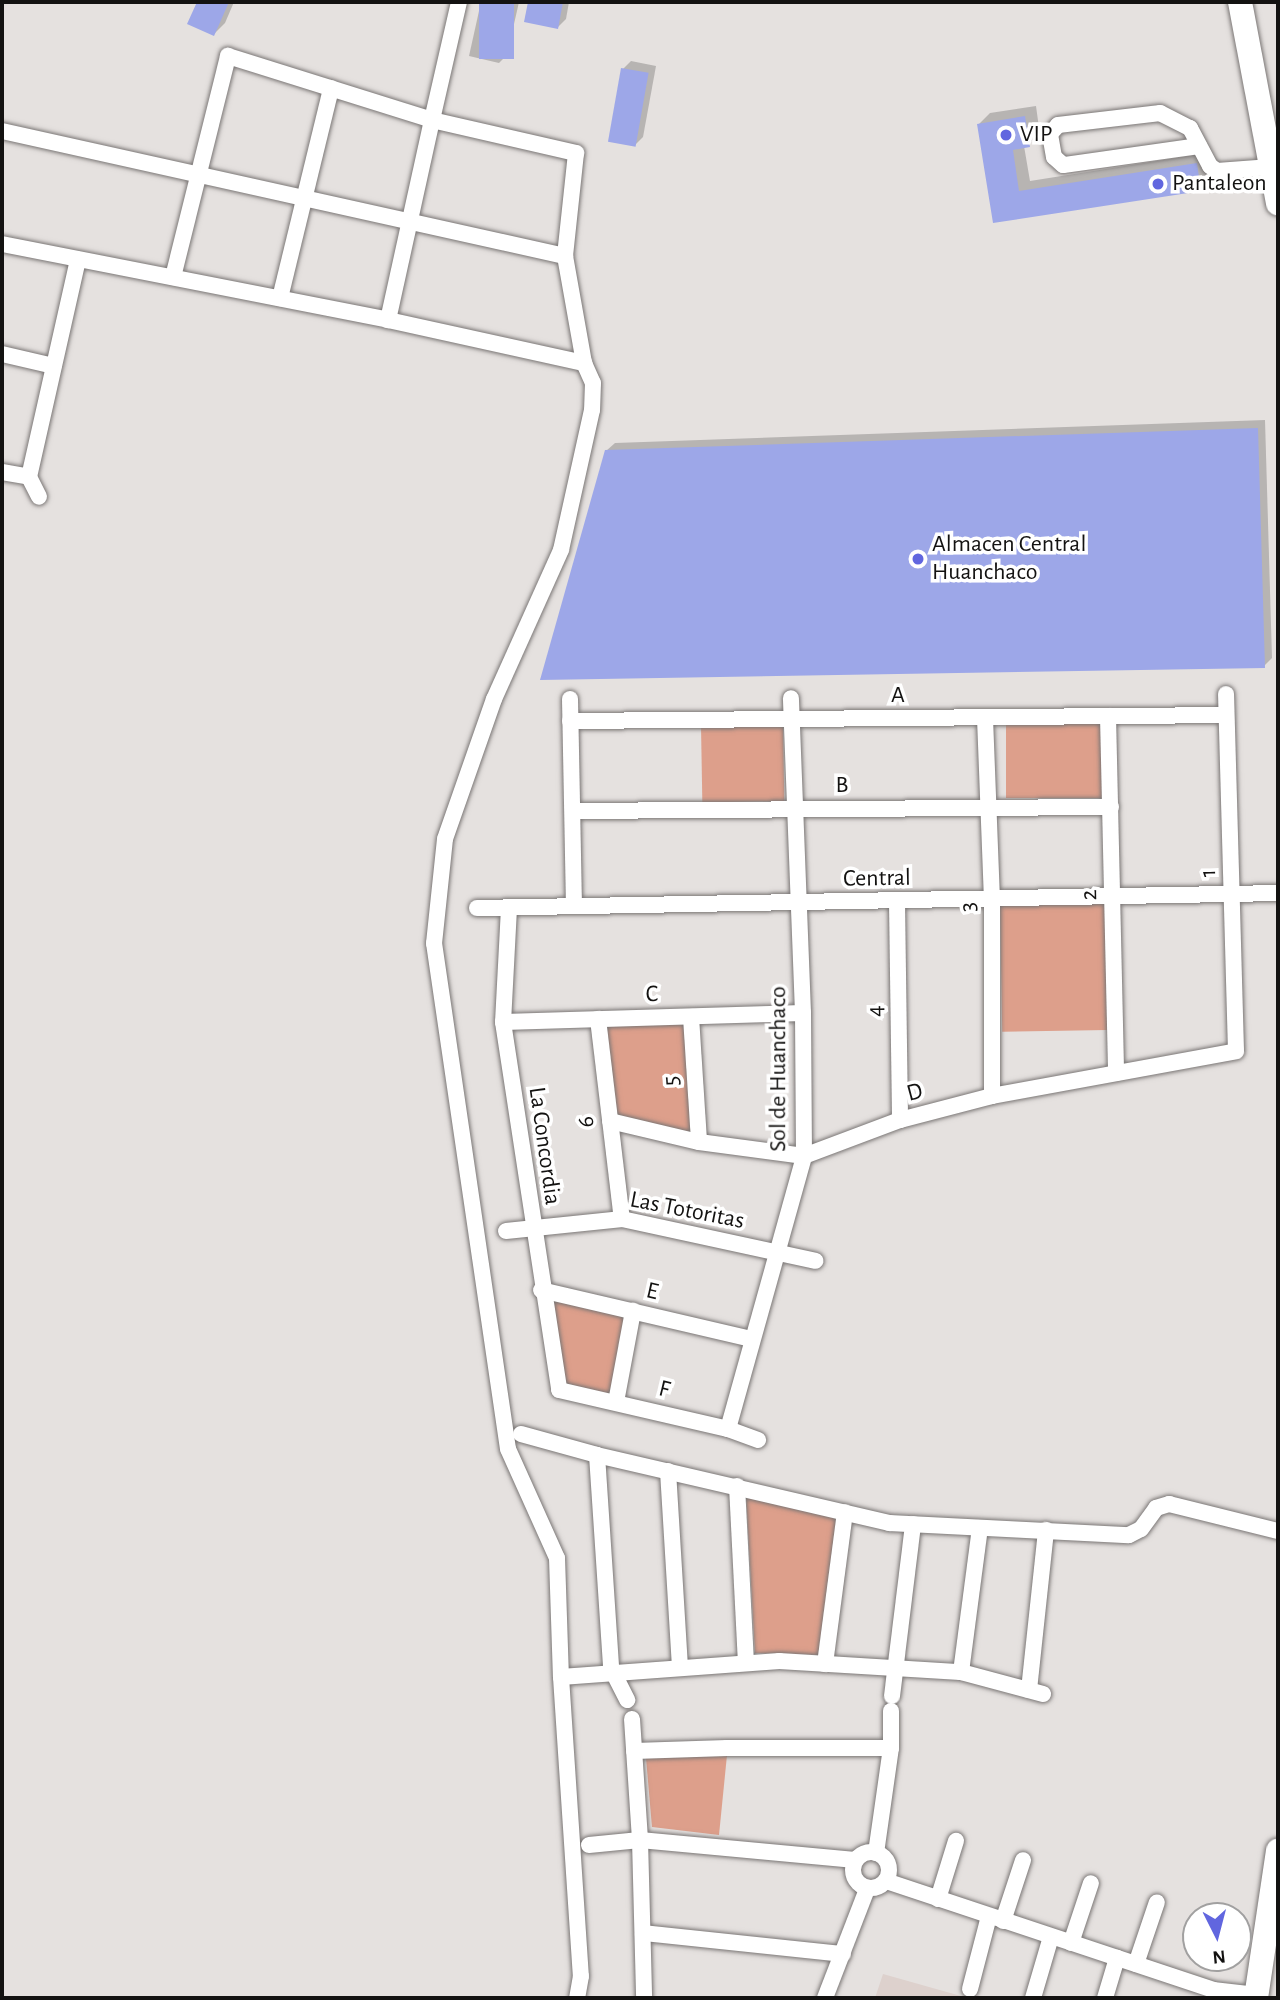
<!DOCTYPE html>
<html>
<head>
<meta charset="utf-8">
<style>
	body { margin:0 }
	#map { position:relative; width:1280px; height:2000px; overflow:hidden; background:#e5e1df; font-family:"Alegreya Sans",sans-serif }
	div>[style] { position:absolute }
	.built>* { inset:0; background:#ddd1cd }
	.green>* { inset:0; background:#dd9f8b; transform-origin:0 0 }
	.shadow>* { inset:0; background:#0003 }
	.building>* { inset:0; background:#9da7e8; transform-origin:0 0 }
	.roads { filter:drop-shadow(0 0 2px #7a7675) drop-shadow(0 0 2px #7a7675) }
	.minor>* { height:16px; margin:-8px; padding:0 8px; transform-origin:8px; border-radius:8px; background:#fff }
	.minor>.ring { margin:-8px; padding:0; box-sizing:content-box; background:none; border:16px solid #fff; border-radius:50% }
	.highway>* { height:24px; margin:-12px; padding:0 12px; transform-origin:12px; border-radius:12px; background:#fff }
	.dots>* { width:19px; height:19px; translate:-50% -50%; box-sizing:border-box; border:4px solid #fff; border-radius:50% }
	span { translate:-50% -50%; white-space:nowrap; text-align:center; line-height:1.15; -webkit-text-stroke:7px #fff; paint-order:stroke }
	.poi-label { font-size:24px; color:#131211 }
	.left { translate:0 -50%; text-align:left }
	.street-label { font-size:24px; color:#131211 }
	.frame { position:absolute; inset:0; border:4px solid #131211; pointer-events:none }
	.north { position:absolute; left:1182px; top:1902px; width:70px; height:70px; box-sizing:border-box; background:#fff; border:2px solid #a1a0a0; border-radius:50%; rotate:174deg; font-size:19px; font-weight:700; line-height:28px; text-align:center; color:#131211 }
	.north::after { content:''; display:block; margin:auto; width:24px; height:32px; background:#6166df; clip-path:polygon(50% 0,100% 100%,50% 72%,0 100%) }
</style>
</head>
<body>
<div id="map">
	<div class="built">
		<i style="clip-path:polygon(883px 1974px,968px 1998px,875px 1998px)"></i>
	</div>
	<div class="green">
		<i style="left:1105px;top:720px;width:78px;height:99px;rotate:90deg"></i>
		<i style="left:783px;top:725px;width:76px;height:82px;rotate:89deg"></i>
		<i style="left:1105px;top:904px;width:126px;height:105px;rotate:89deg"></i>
		<i style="clip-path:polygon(685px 1021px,692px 1135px,613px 1116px,601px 1023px)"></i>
		<i style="clip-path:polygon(545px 1296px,628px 1314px,611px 1395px,561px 1382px)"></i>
		<i style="clip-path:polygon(746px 1494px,837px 1517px,819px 1655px,755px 1653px)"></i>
		<i style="clip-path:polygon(727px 1755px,719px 1835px,652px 1827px,646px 1758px)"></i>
	</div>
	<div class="shadow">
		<i style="clip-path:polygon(199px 2px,234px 2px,225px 23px,214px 34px,189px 23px)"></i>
		<i style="clip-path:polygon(481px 2px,519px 2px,507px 55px,499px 63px,469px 56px)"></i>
		<i style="clip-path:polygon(530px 2px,569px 2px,566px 19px,558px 27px,526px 21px)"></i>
		<i style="clip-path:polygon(631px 61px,656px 66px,643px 137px,635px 145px,623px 69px)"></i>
		<i style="clip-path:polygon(1036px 106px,1040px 135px,1024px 146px,1030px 181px,1207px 153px,1211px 179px,1200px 190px,994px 221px,979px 124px,990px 113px)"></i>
		<i style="clip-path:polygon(1265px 420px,1272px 658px,1264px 666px,606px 451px,615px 443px)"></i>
	</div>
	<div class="building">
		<i style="clip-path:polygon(197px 2px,229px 2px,214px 36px,187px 24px)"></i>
		<i style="left:479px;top:2px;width:35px;height:57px"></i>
		<i style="clip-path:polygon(528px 2px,563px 2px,558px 29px,524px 22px)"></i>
		<i style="left:621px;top:68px;width:28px;height:75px;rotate:10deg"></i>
		<i style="clip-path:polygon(1025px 116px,1030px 147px,1013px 150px,1019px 191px,1197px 163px,1201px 191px,993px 223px,977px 124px)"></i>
		<i style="clip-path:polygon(1258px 428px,1265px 668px,540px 680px,605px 450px)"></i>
	</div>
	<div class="roads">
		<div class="minor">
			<i style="left:459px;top:2px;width:121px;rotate:102.9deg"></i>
			<i style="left:432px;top:120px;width:148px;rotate:12.9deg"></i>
			<i style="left:576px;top:153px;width:104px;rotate:96.1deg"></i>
			<i style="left:565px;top:256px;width:109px;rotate:79.9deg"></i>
			<i style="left:584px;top:363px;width:22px;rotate:66deg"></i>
			<i style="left:593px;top:383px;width:27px;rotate:92deg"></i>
			<i style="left:592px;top:410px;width:143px;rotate:102.5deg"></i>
			<i style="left:561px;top:550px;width:163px;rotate:114.2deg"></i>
			<i style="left:494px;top:699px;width:148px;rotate:109.3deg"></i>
			<i style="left:445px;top:839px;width:105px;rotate:96deg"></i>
			<i style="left:434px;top:943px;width:511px;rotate:81.68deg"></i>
			<i style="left:508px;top:1449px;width:120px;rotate:65.8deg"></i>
			<i style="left:557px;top:1558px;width:119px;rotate:88.1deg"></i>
			<i style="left:561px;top:1677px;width:300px;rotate:86.2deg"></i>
			<i style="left:581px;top:1976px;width:22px;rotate:100deg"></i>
			<i style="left:2px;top:131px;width:577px;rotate:12.52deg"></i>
			<i style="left:1199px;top:146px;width:137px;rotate:172deg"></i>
			<i style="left:1063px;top:165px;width:12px;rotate:-138deg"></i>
			<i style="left:1054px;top:157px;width:23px;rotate:-100deg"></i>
			<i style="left:1050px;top:134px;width:12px;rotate:-48deg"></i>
			<i style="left:1058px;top:125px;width:103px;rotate:-6.7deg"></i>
			<i style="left:1160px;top:113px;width:34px;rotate:27deg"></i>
			<i style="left:1190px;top:128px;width:43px;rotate:62.2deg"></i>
			<i style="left:1210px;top:166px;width:9px;rotate:36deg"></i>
			<i style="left:1217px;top:171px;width:54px;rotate:-4.2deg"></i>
			<i style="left:2px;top:244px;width:393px;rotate:11.1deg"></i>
			<i style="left:388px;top:320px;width:201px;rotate:12.4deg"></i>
			<i style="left:173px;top:277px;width:228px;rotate:-76deg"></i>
			<i style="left:228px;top:56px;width:214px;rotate:17.4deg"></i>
			<i style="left:432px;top:120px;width:205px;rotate:102.4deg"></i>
			<i style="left:280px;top:298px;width:216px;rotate:-76.3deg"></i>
			<i style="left:2px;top:354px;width:53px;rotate:13deg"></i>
			<i style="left:2px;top:472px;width:27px;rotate:10deg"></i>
			<i style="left:29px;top:477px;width:22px;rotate:63deg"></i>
			<i style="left:29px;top:477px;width:223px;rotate:-77.3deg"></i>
			<i style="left:570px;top:699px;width:207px;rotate:88.9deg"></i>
			<i style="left:1108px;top:716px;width:357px;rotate:88.7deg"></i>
			<i style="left:985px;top:718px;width:180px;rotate:87.8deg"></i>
			<i style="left:992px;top:898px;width:198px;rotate:90deg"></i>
			<i style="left:570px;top:721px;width:656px;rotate:-0.52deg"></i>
			<i style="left:573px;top:811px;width:538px;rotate:-0.43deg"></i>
			<i style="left:897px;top:902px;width:218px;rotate:89.2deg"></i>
			<i style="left:477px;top:908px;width:801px;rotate:-1.07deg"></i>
			<i style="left:509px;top:908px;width:114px;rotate:93deg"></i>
			<i style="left:503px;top:1022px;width:372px;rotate:81.3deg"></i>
			<i style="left:559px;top:1390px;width:173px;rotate:13deg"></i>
			<i style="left:728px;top:1429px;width:32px;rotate:20deg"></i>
			<i style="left:691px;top:1017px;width:125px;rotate:86.3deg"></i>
			<i style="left:598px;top:1019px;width:201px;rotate:83.2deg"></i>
			<i style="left:503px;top:1022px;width:300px;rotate:-1.7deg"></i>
			<i style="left:610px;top:1121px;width:91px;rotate:13.3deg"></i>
			<i style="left:699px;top:1142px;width:106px;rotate:7.6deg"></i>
			<i style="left:804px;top:1156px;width:103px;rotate:-20.6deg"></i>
			<i style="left:900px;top:1120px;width:95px;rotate:-14.6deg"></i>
			<i style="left:992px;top:1096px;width:248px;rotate:-10.4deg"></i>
			<i style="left:1236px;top:1051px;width:357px;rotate:-91.6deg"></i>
			<i style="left:506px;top:1231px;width:117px;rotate:-5.9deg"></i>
			<i style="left:622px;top:1219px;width:198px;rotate:12.2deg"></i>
			<i style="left:541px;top:1290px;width:217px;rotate:13.1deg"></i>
			<i style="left:616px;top:1402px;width:93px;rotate:-79.4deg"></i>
			<i style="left:728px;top:1429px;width:283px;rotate:-74.4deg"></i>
			<i style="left:804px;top:1156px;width:143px;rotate:-90.4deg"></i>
			<i style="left:803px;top:1013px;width:315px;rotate:-92.2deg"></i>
			<i style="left:521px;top:1434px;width:79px;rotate:15.4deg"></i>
			<i style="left:597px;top:1455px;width:300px;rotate:13.1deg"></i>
			<i style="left:889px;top:1523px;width:240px;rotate:2.9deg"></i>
			<i style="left:1129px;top:1535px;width:13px;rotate:-27deg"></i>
			<i style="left:1141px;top:1529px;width:26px;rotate:-54deg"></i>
			<i style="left:1156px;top:1508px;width:14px;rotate:-17deg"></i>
			<i style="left:1169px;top:1504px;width:112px;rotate:13.9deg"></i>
			<i style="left:597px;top:1455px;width:213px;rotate:86.2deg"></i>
			<i style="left:611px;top:1668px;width:36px;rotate:63deg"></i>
			<i style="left:668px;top:1471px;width:197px;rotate:86.5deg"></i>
			<i style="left:737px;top:1486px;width:177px;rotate:87.1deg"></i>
			<i style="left:825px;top:1664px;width:153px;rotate:-82.5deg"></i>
			<i style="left:961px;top:1672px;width:145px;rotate:-82.5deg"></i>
			<i style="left:561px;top:1677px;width:219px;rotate:-4.2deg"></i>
			<i style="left:779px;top:1661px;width:182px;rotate:3.5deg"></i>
			<i style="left:961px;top:1672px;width:85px;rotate:15deg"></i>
			<i style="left:1029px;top:1690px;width:161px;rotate:-83.9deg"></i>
			<i style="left:892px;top:1696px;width:173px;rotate:-83deg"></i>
			<i style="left:632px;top:1719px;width:121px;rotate:86.2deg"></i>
			<i style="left:640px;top:1840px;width:158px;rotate:88.5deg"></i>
			<i style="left:634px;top:1751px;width:93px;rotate:-1.8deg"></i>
			<i style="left:727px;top:1748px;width:164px"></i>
			<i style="left:589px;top:1845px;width:51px;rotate:-5.6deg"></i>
			<i style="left:640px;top:1840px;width:216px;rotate:5.3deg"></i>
			<i class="ring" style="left:853px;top:1852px;width:20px;height:20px"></i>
			<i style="left:876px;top:1853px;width:106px;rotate:-81.9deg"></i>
			<i style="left:891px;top:1748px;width:37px;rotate:-90deg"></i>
			<i style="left:886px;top:1881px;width:345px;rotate:18.4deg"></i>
			<i style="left:1213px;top:1990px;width:44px;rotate:6.5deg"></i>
			<i style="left:938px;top:1899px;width:61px;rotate:-72.8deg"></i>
			<i style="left:1003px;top:1921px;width:64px;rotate:-71.8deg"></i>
			<i style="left:643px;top:1933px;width:201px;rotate:6deg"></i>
			<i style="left:1071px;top:1943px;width:63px;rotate:-71.6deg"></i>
			<i style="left:1136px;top:1964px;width:65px;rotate:-71.3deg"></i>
			<i style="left:970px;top:1989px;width:75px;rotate:-75.4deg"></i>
			<i style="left:825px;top:1998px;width:117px;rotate:-68.9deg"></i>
			<i style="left:1033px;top:1998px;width:64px;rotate:-73.6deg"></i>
			<i style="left:1105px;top:1998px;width:42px;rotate:-73.3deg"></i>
		</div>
		<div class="highway">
			<i style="left:1240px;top:2px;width:205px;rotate:79.3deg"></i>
			<i style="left:1256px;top:1998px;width:149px;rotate:-81.5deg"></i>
		</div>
	</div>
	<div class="dots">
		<i style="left:1006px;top:135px;background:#6166df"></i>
		<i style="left:1158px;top:184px;background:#6166df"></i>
		<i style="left:918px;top:559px;background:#6166df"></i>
	</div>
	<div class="poi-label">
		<span class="left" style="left:1020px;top:135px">VIP</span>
		<span class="left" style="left:1172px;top:184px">Pantaleon</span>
		<span class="left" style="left:932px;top:559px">Almacen Central<br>Huanchaco</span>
	</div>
	<div class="street-label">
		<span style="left:898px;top:696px">A</span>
		<span style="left:842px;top:786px">B</span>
		<span style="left:1209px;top:873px;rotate:-92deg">1</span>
		<span style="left:877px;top:879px;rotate:-1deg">Central</span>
		<span style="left:1090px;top:895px;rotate:-91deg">2</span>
		<span style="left:969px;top:907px;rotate:-91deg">3</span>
		<span style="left:652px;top:995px;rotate:-1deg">C</span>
		<span style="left:876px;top:1011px;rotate:-91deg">4</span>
		<span style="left:779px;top:1069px;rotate:-90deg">Sol de Huanchaco</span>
		<span style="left:672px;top:1081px;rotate:-94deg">5</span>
		<span style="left:915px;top:1093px;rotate:-15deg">D</span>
		<span style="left:587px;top:1122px;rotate:-97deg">6</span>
		<span style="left:544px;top:1146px;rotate:82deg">La Concordia</span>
		<span style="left:687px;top:1211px;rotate:11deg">Las Totoritas</span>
		<span style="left:652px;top:1292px;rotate:13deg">E</span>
		<span style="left:664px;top:1390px;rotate:14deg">F</span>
	</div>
	<div class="frame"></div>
	<div class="north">N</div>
</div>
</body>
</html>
